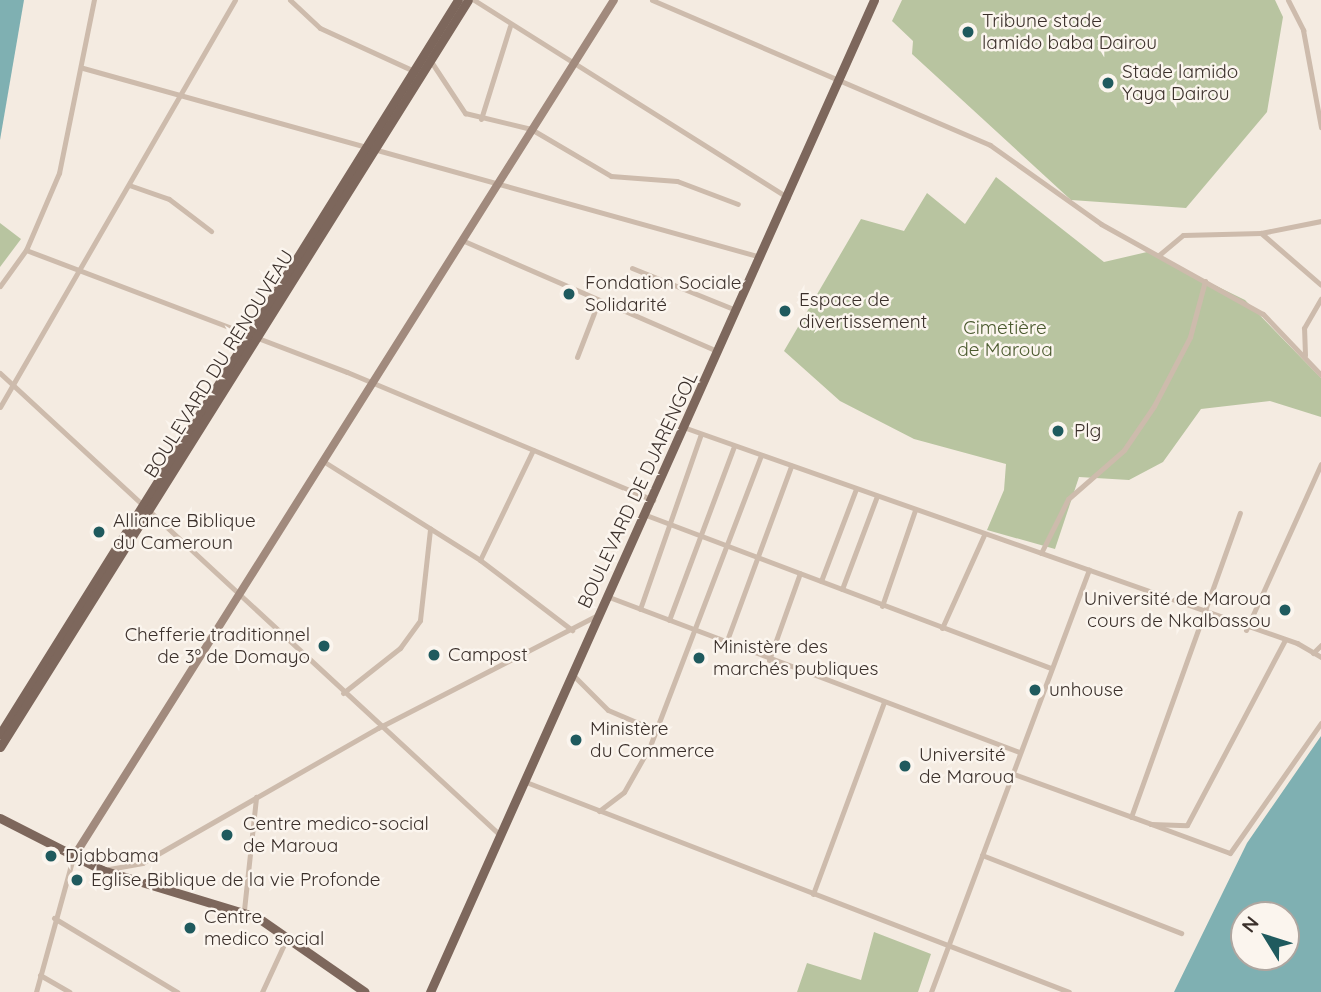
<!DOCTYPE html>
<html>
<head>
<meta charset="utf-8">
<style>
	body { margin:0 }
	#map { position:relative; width:1321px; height:992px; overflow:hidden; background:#f4ebe1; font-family:Quicksand,sans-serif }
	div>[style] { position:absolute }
	.green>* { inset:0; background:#b8c4a0 }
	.water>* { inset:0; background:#7fb0b2 }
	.minor>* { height:5px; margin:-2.5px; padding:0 2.5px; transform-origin:2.5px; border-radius:2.5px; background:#cdbbac }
	.secondary>* { height:8px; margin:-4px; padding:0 4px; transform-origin:4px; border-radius:4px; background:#a18a7d }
	.primary>* { height:9px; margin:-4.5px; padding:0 4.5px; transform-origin:4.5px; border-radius:4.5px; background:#7d675c }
	.dots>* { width:19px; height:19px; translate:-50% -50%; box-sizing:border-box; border:4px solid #fbf5ee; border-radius:50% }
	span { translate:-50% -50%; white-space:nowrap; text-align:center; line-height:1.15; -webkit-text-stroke:5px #fbf5ee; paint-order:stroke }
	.poi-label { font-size:19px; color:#3b302b }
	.left { translate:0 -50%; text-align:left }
	.right { translate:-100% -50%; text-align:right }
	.park-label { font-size:19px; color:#4a5a2e }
	.street-label { font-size:19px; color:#3b302b }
	.north { position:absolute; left:1230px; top:901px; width:70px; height:70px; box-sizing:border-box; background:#fbf5ee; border:2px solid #aea6a0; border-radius:50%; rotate:308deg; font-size:19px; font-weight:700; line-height:28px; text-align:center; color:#3b302b }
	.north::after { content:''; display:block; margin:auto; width:24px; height:32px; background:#1f5a5e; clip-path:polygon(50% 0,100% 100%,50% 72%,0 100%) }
</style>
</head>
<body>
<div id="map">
	<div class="green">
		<i style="clip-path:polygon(902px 0,1275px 0,1283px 17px,1267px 112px,1186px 208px,1071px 200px,912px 54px,913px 41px,892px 21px)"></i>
		<i style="clip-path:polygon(996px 177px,1104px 262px,1147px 252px,1245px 300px,1321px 378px,1321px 417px,1270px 401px,1201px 409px,1163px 462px,1129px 480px,1079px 477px,1055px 549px,987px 530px,1004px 490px,1006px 464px,914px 439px,840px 401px,784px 351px,861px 219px,904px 231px,927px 193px,965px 224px)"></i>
		<i style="clip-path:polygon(0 223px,21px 239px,0 267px)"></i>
		<i style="clip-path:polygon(874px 932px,931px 954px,918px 992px,797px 992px,807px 963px,861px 980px)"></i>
	</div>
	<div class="water">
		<i style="clip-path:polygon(0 0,24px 0,0 140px)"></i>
		<i style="clip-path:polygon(evenodd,1321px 736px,1321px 992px,1174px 992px,1247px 843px,1321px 736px,1286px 915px,1286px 957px,1244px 957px,1244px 915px,1286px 915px)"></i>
	</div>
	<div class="minor">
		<i style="left:290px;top:0;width:41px;rotate:43deg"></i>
		<i style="left:320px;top:28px;width:103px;rotate:24.6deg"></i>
		<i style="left:474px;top:0;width:371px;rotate:32.2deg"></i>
		<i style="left:652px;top:0;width:368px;rotate:23.2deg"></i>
		<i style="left:990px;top:145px;width:136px;rotate:35.4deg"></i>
		<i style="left:1101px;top:224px;width:185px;rotate:29.1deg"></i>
		<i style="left:1263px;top:314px;width:84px;rotate:46.4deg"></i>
		<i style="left:1288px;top:0;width:34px;rotate:63deg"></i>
		<i style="left:1303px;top:30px;width:99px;rotate:79.5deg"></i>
		<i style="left:430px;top:60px;width:64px;rotate:56.6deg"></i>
		<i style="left:465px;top:113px;width:68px;rotate:13.6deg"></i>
		<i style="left:531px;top:129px;width:93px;rotate:30.4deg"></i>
		<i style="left:611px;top:176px;width:66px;rotate:4.3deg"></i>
		<i style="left:677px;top:181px;width:65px;rotate:20.7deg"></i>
		<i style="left:83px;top:68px;width:704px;rotate:15.58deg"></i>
		<i style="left:481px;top:119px;width:97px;rotate:-72.7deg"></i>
		<i style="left:129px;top:185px;width:42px;rotate:19.3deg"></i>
		<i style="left:169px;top:199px;width:53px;rotate:37.3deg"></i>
		<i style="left:1261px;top:233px;width:79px;rotate:40.9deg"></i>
		<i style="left:464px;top:241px;width:276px;rotate:23.5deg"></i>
		<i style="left:26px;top:250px;width:343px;rotate:20.8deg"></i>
		<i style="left:347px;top:372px;width:332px;rotate:22.7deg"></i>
		<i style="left:1159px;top:255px;width:31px;rotate:-40deg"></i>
		<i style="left:1183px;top:235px;width:78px;rotate:-1.5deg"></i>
		<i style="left:1261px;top:233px;width:61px;rotate:-11.3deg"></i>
		<i style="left:632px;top:268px;width:112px;rotate:22deg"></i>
		<i style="left:0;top:286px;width:44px;rotate:-54.2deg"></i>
		<i style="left:26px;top:250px;width:84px;rotate:-66.8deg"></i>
		<i style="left:59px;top:173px;width:177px;rotate:-78.6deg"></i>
		<i style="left:1305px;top:355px;width:27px;rotate:-92deg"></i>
		<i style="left:1304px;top:328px;width:34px;rotate:-60deg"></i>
		<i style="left:577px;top:357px;width:61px;rotate:-68.9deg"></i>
		<i style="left:0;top:373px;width:682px;rotate:42.74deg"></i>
		<i style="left:0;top:407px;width:470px;rotate:-60deg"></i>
		<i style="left:686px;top:428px;width:648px;rotate:19.39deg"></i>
		<i style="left:1297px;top:643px;width:28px;rotate:30deg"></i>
		<i style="left:323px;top:461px;width:186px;rotate:32.2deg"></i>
		<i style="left:480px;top:560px;width:116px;rotate:37.3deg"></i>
		<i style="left:646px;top:515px;width:433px;rotate:20.7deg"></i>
		<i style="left:1041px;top:553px;width:60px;rotate:-63.4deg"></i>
		<i style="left:1068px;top:499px;width:74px;rotate:-41.2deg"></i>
		<i style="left:1124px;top:450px;width:53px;rotate:-55.7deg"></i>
		<i style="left:1154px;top:406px;width:78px;rotate:-62.4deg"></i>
		<i style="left:1190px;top:337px;width:58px;rotate:-75deg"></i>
		<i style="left:480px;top:560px;width:122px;rotate:-64.3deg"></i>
		<i style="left:821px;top:581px;width:98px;rotate:-69.2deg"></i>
		<i style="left:842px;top:589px;width:99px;rotate:-69.4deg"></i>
		<i style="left:609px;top:597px;width:438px;rotate:20.7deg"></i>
		<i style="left:882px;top:606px;width:102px;rotate:-71deg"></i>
		<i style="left:640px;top:609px;width:185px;rotate:-70.8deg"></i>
		<i style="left:669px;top:620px;width:186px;rotate:-69.5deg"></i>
		<i style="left:942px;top:628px;width:102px;rotate:-65.7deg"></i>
		<i style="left:1246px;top:630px;width:182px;rotate:-65.7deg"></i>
		<i style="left:726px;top:643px;width:189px;rotate:-69.8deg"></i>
		<i style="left:1313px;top:653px;width:11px;rotate:-45deg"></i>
		<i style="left:769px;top:660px;width:92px;rotate:-70.4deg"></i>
		<i style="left:573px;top:675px;width:49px;rotate:45deg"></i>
		<i style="left:608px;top:710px;width:53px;rotate:23.2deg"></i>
		<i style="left:343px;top:693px;width:73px;rotate:-38.3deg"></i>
		<i style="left:400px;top:648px;width:34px;rotate:-54deg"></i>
		<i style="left:420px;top:620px;width:92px;rotate:-83.7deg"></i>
		<i style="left:1011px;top:773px;width:149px;rotate:20deg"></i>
		<i style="left:1151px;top:824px;width:36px;rotate:2deg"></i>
		<i style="left:1187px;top:825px;width:209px;rotate:-62.1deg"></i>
		<i style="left:526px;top:782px;width:582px;rotate:21.14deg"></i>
		<i style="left:599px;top:811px;width:31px;rotate:-37deg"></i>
		<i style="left:624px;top:792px;width:53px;rotate:-60.5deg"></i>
		<i style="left:650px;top:746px;width:311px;rotate:-69.1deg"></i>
		<i style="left:1131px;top:817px;width:323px;rotate:-70.3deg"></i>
		<i style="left:1151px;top:824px;width:84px;rotate:20.2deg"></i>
		<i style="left:1230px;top:853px;width:159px;rotate:-55deg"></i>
		<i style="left:982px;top:855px;width:214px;rotate:21.4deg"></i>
		<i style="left:109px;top:869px;width:34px;rotate:-10deg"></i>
		<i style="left:142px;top:863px;width:272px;rotate:-29.8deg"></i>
		<i style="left:378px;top:728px;width:247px;rotate:-27.2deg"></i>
		<i style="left:813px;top:894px;width:205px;rotate:-69.7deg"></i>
		<i style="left:244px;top:910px;width:114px;rotate:-83.9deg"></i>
		<i style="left:54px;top:918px;width:144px;rotate:31deg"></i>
		<i style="left:40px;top:975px;width:34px;rotate:30deg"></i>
		<i style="left:36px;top:992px;width:139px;rotate:-74.6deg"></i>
		<i style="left:262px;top:992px;width:60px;rotate:-65.2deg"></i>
		<i style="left:931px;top:992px;width:451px;rotate:-69.5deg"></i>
	</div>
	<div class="secondary">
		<i style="left:73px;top:858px;width:1014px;rotate:-57.77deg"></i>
	</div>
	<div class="primary">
		<i style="left:0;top:734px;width:865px;rotate:-58.04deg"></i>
		<i style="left:0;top:747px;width:881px;rotate:-57.93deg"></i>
		<i style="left:0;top:818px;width:114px;rotate:27deg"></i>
		<i style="left:102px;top:870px;width:162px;rotate:16.9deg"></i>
		<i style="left:257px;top:917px;width:131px;rotate:34.8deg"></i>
		<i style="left:430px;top:992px;width:1087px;rotate:-65.89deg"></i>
	</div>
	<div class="dots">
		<i style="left:968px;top:32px;background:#1f5a5e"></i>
		<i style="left:1108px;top:83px;background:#1f5a5e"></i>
		<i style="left:569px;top:294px;background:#1f5a5e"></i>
		<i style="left:785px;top:311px;background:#1f5a5e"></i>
		<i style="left:1058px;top:431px;background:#1f5a5e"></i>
		<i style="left:99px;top:532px;background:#1f5a5e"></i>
		<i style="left:1285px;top:610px;background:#1f5a5e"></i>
		<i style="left:324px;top:646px;background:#1f5a5e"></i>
		<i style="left:434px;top:655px;background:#1f5a5e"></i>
		<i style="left:699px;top:658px;background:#1f5a5e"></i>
		<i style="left:1035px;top:690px;background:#1f5a5e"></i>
		<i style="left:576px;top:740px;background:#1f5a5e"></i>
		<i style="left:905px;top:766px;background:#1f5a5e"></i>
		<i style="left:227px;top:835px;background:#1f5a5e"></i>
		<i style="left:51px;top:856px;background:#1f5a5e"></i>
		<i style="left:77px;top:880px;background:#1f5a5e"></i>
		<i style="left:190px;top:928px;background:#1f5a5e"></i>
	</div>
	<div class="poi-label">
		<span class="left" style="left:982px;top:32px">Tribune stade<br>lamido baba Dairou</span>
		<span class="left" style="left:1122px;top:83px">Stade lamido<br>Yaya Dairou</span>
		<span class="left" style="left:585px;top:294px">Fondation Sociale<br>Solidarité</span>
		<span class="left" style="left:799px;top:311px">Espace de<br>divertissement</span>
		<span class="left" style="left:1074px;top:431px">Plg</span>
		<span class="left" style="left:113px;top:532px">Alliance Biblique<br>du Cameroun</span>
		<span class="right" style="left:1271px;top:610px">Université de Maroua<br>cours de Nkalbassou</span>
		<span class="right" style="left:310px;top:646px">Chefferie traditionnel<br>de 3° de Domayo</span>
		<span class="left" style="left:713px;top:658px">Ministère des<br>marchés publiques</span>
		<span class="left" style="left:448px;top:655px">Campost</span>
		<span class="left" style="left:1049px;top:690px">unhouse</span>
		<span class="left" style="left:590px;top:740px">Ministère<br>du Commerce</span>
		<span class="left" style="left:919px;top:766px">Université<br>de Maroua</span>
		<span class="left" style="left:243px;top:835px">Centre medico-social<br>de Maroua</span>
		<span class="left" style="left:65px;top:856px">Djabbama</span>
		<span class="left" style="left:91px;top:880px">Eglise Biblique de la vie Profonde</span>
		<span class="left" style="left:204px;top:928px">Centre<br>medico social</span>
	</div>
	<div class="park-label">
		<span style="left:1005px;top:339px">Cimetière<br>de Maroua</span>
	</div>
	<div class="street-label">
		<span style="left:219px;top:364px;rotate:-58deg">BOULEVARD DU RENOUVEAU</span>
		<span style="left:638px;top:490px;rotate:-65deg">BOULEVARD DE DJARENGOL</span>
	</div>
	<div class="north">N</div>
</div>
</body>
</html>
